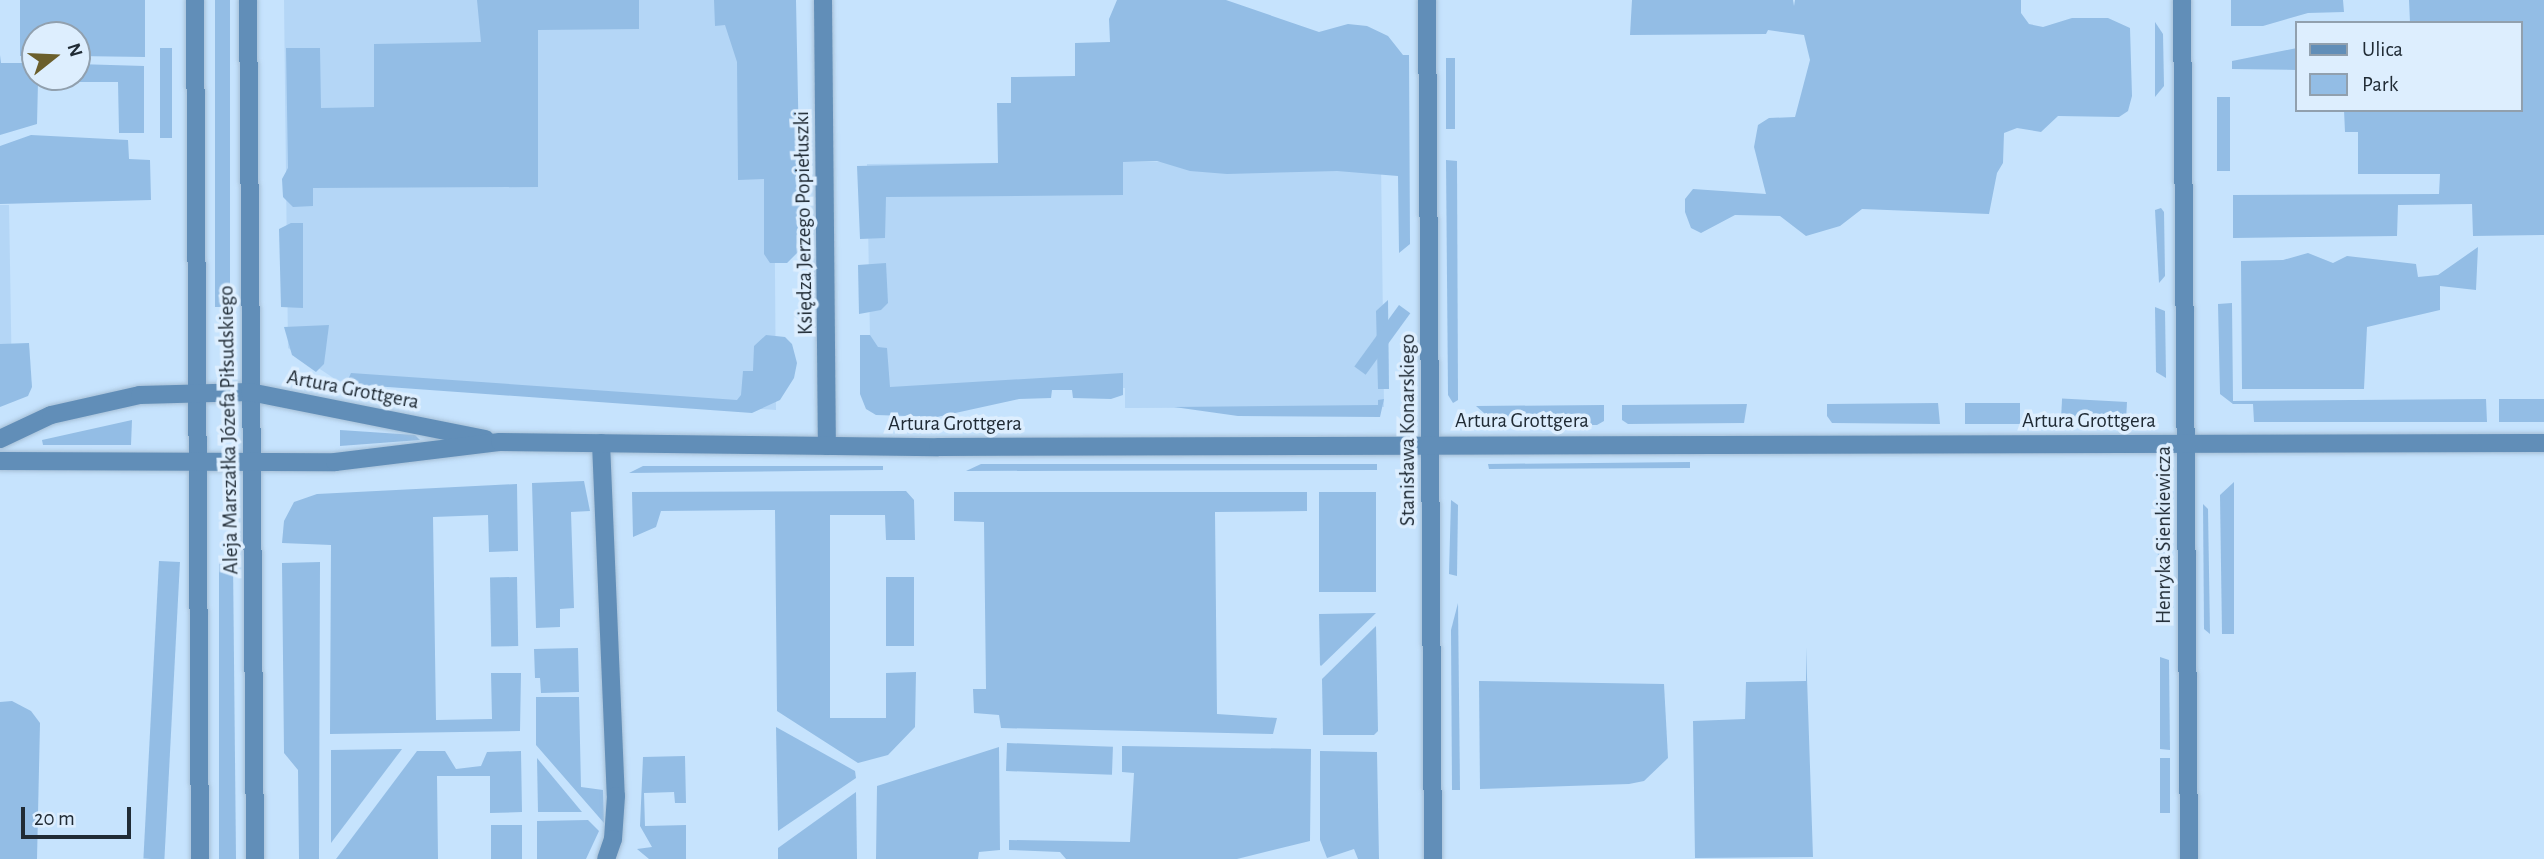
<!DOCTYPE html>
<html>
<head>
<meta charset="utf-8">
<style>
	body { margin:0 }
	#map { position:relative; width:2544px; height:859px; overflow:hidden; background:#c6e3fd; font-family:"Alegreya Sans",sans-serif }
	div>[style] { position:absolute }
	.built>* { inset:0; background:#b4d6f6 }
	.green>* { inset:0; background:#93bde5; transform-origin:0 0 }
	.roads { filter:drop-shadow(0 0 2px #a5bed5) drop-shadow(0 0 2px #a5bed5) }
	.minor>* { height:18px; margin:-9px; padding:0 9px; transform-origin:9px; border-radius:9px; background:#618eb8 }
	span { translate:-50% -50%; white-space:nowrap; text-align:center; line-height:1.15; -webkit-text-stroke:7px #ddeefe; paint-order:stroke }
	.street-label { font-size:21px; color:#202b35 }
	.legend { position:absolute; left:2295px; top:21px; width:228px; height:91px; box-sizing:border-box; background:#ddeefe; border:2px solid #91a0ae; margin:0; padding:9px 12px; list-style:none; font-size:21px; color:#202b35 }
	.legend li { display:flex; align-items:center; gap:14px; height:35px }
	.legend b { width:35px; border:2px solid #91a0ae }
	.north { position:absolute; left:21px; top:21px; width:70px; height:70px; box-sizing:border-box; background:#ddeefe; border:2px solid #91a0ae; border-radius:50%; rotate:72deg; font-size:19px; font-weight:700; line-height:28px; text-align:center; color:#202b35 }
	.north::after { content:''; display:block; margin:auto; width:24px; height:32px; background:#6b5f2c; clip-path:polygon(50% 0,100% 100%,50% 72%,0 100%) }
	.scale { position:absolute; left:21px; top:807px; width:110px; height:32px; box-sizing:border-box; border:4px solid #202b35; border-top:0; padding-left:9px; font-size:21px; line-height:24px; white-space:nowrap; color:#202b35; -webkit-text-stroke:5px #ddeefe; paint-order:stroke }
</style>
</head>
<body>
<div id="map">
	<div class="built">
		<i style="clip-path:polygon(284px 0,773px 0,776px 410px,338px 381px,288px 348px)"></i>
		<i style="clip-path:polygon(1381px 160px,1384px 407px,1125px 408px,1125px 388px,871px 395px,867px 164px)"></i>
		<i style="clip-path:polygon(0 205px,9px 205px,12px 385px,0 390px)"></i>
	</div>
	<div class="green">
		<i style="clip-path:polygon(20px 0,145px 0,145px 57px,77px 56px,77px 35px,35px 35px,35px 56px,20px 56px)"></i>
		<i style="left:215px;top:0;width:15px;height:307px"></i>
		<i style="clip-path:polygon(477px 0,639px 0,639px 29px,538px 30px,538px 187px,313px 188px,313px 206px,293px 207px,283px 197px,282px 179px,288px 168px,286px 48px,320px 48px,321px 108px,374px 107px,374px 44px,481px 42px)"></i>
		<i style="clip-path:polygon(714px 0,796px 0,801px 249px,787px 263px,770px 263px,764px 254px,764px 179px,738px 180px,737px 62px,725px 25px,715px 26px)"></i>
		<i style="clip-path:polygon(1117px 0,1226px 0,1319px 32px,1348px 24px,1367px 26px,1388px 36px,1403px 55px,1409px 55px,1410px 244px,1399px 253px,1398px 176px,1337px 171px,1227px 174px,1190px 171px,1157px 161px,1123px 162px,1123px 195px,886px 197px,885px 238px,860px 239px,857px 166px,998px 163px,997px 103px,1011px 103px,1011px 77px,1075px 76px,1075px 43px,1110px 42px,1109px 19px)"></i>
		<i style="clip-path:polygon(1632px 0,1793px 0,1794px 6px,1795px 0,2021px 0,2021px 13px,2029px 24px,2043px 27px,2072px 18px,2108px 18px,2130px 28px,2132px 96px,2128px 111px,2119px 117px,2058px 116px,2041px 132px,2017px 128px,2004px 133px,2003px 163px,1997px 173px,1989px 214px,1862px 209px,1840px 226px,1806px 236px,1780px 216px,1735px 215px,1701px 233px,1691px 228px,1685px 212px,1685px 199px,1693px 189px,1766px 194px,1754px 147px,1758px 125px,1769px 118px,1795px 117px,1810px 60px,1804px 35px,1768px 30px,1766px 34px,1630px 35px)"></i>
		<i style="clip-path:polygon(2231px 0,2343px 0,2344px 12px,2308px 13px,2263px 26px,2231px 26px)"></i>
		<i style="clip-path:polygon(2409px 0,2544px 0,2544px 235px,2473px 236px,2472px 204px,2398px 205px,2397px 236px,2233px 238px,2233px 195px,2439px 194px,2440px 174px,2358px 174px,2358px 132px,2345px 132px,2344px 110px,2521px 110px,2521px 23px,2410px 23px)"></i>
		<i style="clip-path:polygon(2155px 22px,2163px 34px,2164px 86px,2155px 97px)"></i>
		<i style="left:160px;top:48px;width:12px;height:90px"></i>
		<i style="clip-path:polygon(2297px 48px,2297px 70px,2232px 69px,2232px 61px)"></i>
		<i style="clip-path:polygon(0 55px,1px 63px,35px 63px,35px 77px,77px 77px,77px 64px,144px 66px,144px 133px,119px 133px,118px 82px,38px 82px,37px 124px,0 135px)"></i>
		<i style="left:1446px;top:58px;width:9px;height:71px"></i>
		<i style="left:2217px;top:97px;width:13px;height:74px"></i>
		<i style="clip-path:polygon(31px 135px,128px 140px,129px 159px,150px 160px,151px 200px,0 204px,0 146px)"></i>
		<i style="clip-path:polygon(1446px 160px,1457px 161px,1458px 400px,1453px 403px,1448px 395px)"></i>
		<i style="clip-path:polygon(2161px 208px,2164px 212px,2165px 276px,2159px 283px,2155px 210px)"></i>
		<i style="clip-path:polygon(291px 223px,303px 223px,303px 308px,281px 307px,279px 229px)"></i>
		<i style="clip-path:polygon(2478px 247px,2476px 290px,2440px 286px,2440px 310px,2367px 327px,2364px 389px,2242px 389px,2241px 261px,2283px 260px,2308px 253px,2333px 263px,2347px 256px,2416px 264px,2418px 277px,2438px 275px)"></i>
		<i style="clip-path:polygon(886px 263px,888px 303px,881px 310px,859px 314px,858px 265px)"></i>
		<i style="clip-path:polygon(1388px 300px,1389px 389px,1378px 389px,1376px 311px)"></i>
		<i style="clip-path:polygon(2232px 303px,2233px 401px,2486px 399px,2487px 422px,2254px 422px,2253px 404px,2233px 404px,2220px 394px,2218px 304px)"></i>
		<i style="left:1399px;top:305px;width:14px;height:76px;rotate:36deg"></i>
		<i style="clip-path:polygon(2155px 307px,2165px 311px,2166px 378px,2156px 372px)"></i>
		<i style="clip-path:polygon(329px 325px,324px 364px,316px 372px,292px 355px,284px 327px)"></i>
		<i style="clip-path:polygon(766px 335px,785px 337px,792px 344px,797px 363px,794px 378px,780px 400px,752px 413px,346px 384px,351px 373px,737px 400px,741px 395px,743px 371px,753px 371px,754px 346px)"></i>
		<i style="clip-path:polygon(860px 335px,870px 335px,878px 347px,887px 348px,890px 387px,1123px 373px,1123px 395px,1111px 399px,1073px 398px,1072px 390px,1052px 390px,1051px 398px,1019px 399px,937px 417px,876px 415px,866px 409px,860px 394px)"></i>
		<i style="clip-path:polygon(29px 343px,32px 387px,28px 396px,0 407px,0 344px)"></i>
		<i style="clip-path:polygon(1384px 399px,1380px 417px,1238px 416px,1174px 407px,1378px 405px,1378px 400px)"></i>
		<i style="left:2499px;top:399px;width:45px;height:23px"></i>
		<i style="left:2127px;top:402px;width:20px;height:65px;rotate:93deg"></i>
		<i style="clip-path:polygon(1938px 403px,1940px 424px,1832px 423px,1827px 416px,1827px 404px)"></i>
		<i style="left:1965px;top:403px;width:55px;height:21px"></i>
		<i style="clip-path:polygon(1747px 404px,1744px 423px,1628px 424px,1622px 420px,1622px 405px)"></i>
		<i style="clip-path:polygon(1604px 405px,1604px 421px,1597px 425px,1485px 425px,1484px 413px,1476px 406px)"></i>
		<i style="clip-path:polygon(132px 420px,131px 445px,43px 445px,42px 440px)"></i>
		<i style="clip-path:polygon(340px 430px,415px 435px,420px 440px,340px 446px)"></i>
		<i style="clip-path:polygon(1690px 462px,1690px 468px,1489px 469px,1488px 464px)"></i>
		<i style="clip-path:polygon(981px 464px,1377px 464px,1377px 470px,966px 471px)"></i>
		<i style="clip-path:polygon(643px 466px,883px 466px,883px 470px,629px 473px)"></i>
		<i style="clip-path:polygon(584px 481px,590px 511px,571px 512px,574px 608px,560px 609px,560px 627px,536px 628px,532px 483px)"></i>
		<i style="clip-path:polygon(2234px 482px,2234px 634px,2222px 634px,2220px 495px)"></i>
		<i style="clip-path:polygon(517px 484px,518px 551px,489px 552px,488px 515px,433px 517px,436px 720px,492px 719px,491px 673px,521px 673px,520px 731px,330px 734px,331px 545px,282px 543px,284px 521px,294px 502px,317px 494px)"></i>
		<i style="clip-path:polygon(906px 491px,914px 500px,915px 540px,886px 540px,885px 515px,830px 515px,830px 718px,886px 718px,886px 673px,916px 672px,915px 727px,888px 755px,858px 763px,777px 711px,775px 510px,661px 511px,656px 527px,633px 537px,632px 492px)"></i>
		<i style="clip-path:polygon(954px 492px,1307px 492px,1307px 511px,1215px 512px,1217px 714px,1277px 718px,1273px 734px,1001px 728px,999px 715px,974px 713px,973px 689px,986px 689px,984px 522px,954px 521px)"></i>
		<i style="left:1376px;top:492px;width:100px;height:57px;rotate:90deg"></i>
		<i style="clip-path:polygon(1451px 500px,1458px 505px,1457px 576px,1449px 574px)"></i>
		<i style="clip-path:polygon(2203px 504px,2208px 509px,2210px 634px,2204px 629px)"></i>
		<i style="left:2168px;top:506px;width:71px;height:11px;rotate:89deg"></i>
		<i style="left:159px;top:561px;width:21px;height:298px;rotate:3deg"></i>
		<i style="clip-path:polygon(233px 561px,236px 859px,219px 859px,219px 562px)"></i>
		<i style="clip-path:polygon(320px 562px,319px 859px,299px 859px,298px 770px,284px 753px,282px 563px)"></i>
		<i style="left:517px;top:577px;width:69px;height:27px;rotate:89deg"></i>
		<i style="left:886px;top:577px;width:28px;height:69px"></i>
		<i style="clip-path:polygon(1458px 603px,1460px 790px,1452px 790px,1451px 630px)"></i>
		<i style="clip-path:polygon(1376px 613px,1321px 666px,1320px 665px,1319px 614px)"></i>
		<i style="clip-path:polygon(1376px 626px,1378px 731px,1374px 735px,1323px 735px,1322px 679px)"></i>
		<i style="clip-path:polygon(1806px 647px,1813px 857px,1695px 858px,1693px 721px,1745px 719px,1746px 682px,1806px 681px)"></i>
		<i style="clip-path:polygon(578px 648px,579px 692px,541px 693px,540px 678px,535px 678px,534px 649px)"></i>
		<i style="clip-path:polygon(2160px 657px,2169px 660px,2170px 750px,2160px 749px)"></i>
		<i style="clip-path:polygon(1479px 681px,1664px 684px,1668px 758px,1644px 781px,1629px 784px,1480px 789px)"></i>
		<i style="clip-path:polygon(536px 697px,579px 697px,581px 787px,603px 790px,604px 823px,536px 745px)"></i>
		<i style="clip-path:polygon(12px 701px,31px 711px,40px 723px,37px 859px,0 859px,0 702px)"></i>
		<i style="clip-path:polygon(776px 727px,855px 771px,856px 778px,778px 831px)"></i>
		<i style="left:1007px;top:743px;width:106px;height:28px;rotate:2deg"></i>
		<i style="clip-path:polygon(1122px 746px,1311px 749px,1310px 841px,1237px 859px,1066px 859px,1060px 852px,1009px 850px,1009px 840px,1130px 842px,1134px 773px,1122px 772px)"></i>
		<i style="clip-path:polygon(999px 747px,1000px 850px,979px 852px,978px 859px,876px 859px,877px 786px)"></i>
		<i style="clip-path:polygon(402px 749px,331px 843px,331px 750px)"></i>
		<i style="clip-path:polygon(417px 751px,445px 751px,456px 769px,481px 766px,487px 752px,521px 751px,522px 812px,490px 813px,490px 776px,437px 776px,438px 859px,336px 859px)"></i>
		<i style="clip-path:polygon(1320px 751px,1377px 752px,1379px 859px,1358px 859px,1354px 849px,1327px 858px,1320px 840px)"></i>
		<i style="clip-path:polygon(685px 756px,686px 803px,675px 803px,674px 792px,644px 793px,645px 826px,686px 825px,686px 859px,649px 859px,637px 849px,652px 847px,640px 826px,643px 757px)"></i>
		<i style="clip-path:polygon(537px 758px,582px 812px,538px 812px)"></i>
		<i style="left:2170px;top:758px;width:55px;height:10px;rotate:90deg"></i>
		<i style="clip-path:polygon(856px 792px,857px 859px,778px 859px,778px 848px)"></i>
		<i style="clip-path:polygon(588px 820px,599px 831px,586px 859px,537px 859px,537px 821px)"></i>
		<i style="left:522px;top:825px;width:34px;height:31px;rotate:90deg"></i>
	</div>
	<div class="roads">
		<div class="minor">
			<i style="left:195px;top:0;width:859px;rotate:89.67deg"></i>
			<i style="left:248px;top:0;width:859px;rotate:89.53deg"></i>
			<i style="left:823px;top:0;width:446px;rotate:89.5deg"></i>
			<i style="left:1427px;top:0;width:859px;rotate:89.6deg"></i>
			<i style="left:2182px;top:0;width:859px;rotate:89.53deg"></i>
			<i style="left:0;top:439px;width:56px;rotate:-25.2deg"></i>
			<i style="left:51px;top:415px;width:91px;rotate:-12.7deg"></i>
			<i style="left:140px;top:395px;width:110px;rotate:-1.6deg"></i>
			<i style="left:250px;top:392px;width:240px;rotate:11.3deg"></i>
			<i style="left:601px;top:443px;width:353px;rotate:87.6deg"></i>
			<i style="left:616px;top:796px;width:43px;rotate:94deg"></i>
			<i style="left:613px;top:839px;width:21px;rotate:109deg"></i>
			<i style="left:0;top:461px;width:335px;rotate:0.2deg"></i>
			<i style="left:335px;top:462px;width:166px;rotate:-6.9deg"></i>
			<i style="left:500px;top:442px;width:438px;rotate:0.7deg"></i>
			<i style="left:938px;top:447px;width:1606px;rotate:-0.14deg"></i>
		</div>
	</div>
	<div class="street-label">
		<span style="left:804px;top:223px;rotate:-91deg">Księdza Jerzego Popiełuszki</span>
		<span style="left:353px;top:390px;rotate:11deg">Artura Grottgera</span>
		<span style="left:1522px;top:421px">Artura Grottgera</span>
		<span style="left:2089px;top:421px">Artura Grottgera</span>
		<span style="left:955px;top:424px">Artura Grottgera</span>
		<span style="left:229px;top:430px;rotate:-91deg">Aleja Marszałka Józefa Piłsudskiego</span>
		<span style="left:1408px;top:430px;rotate:-90deg">Stanisława Konarskiego</span>
		<span style="left:2164px;top:535px;rotate:-90deg">Henryka Sienkiewicza</span>
	</div>
	<ul class="legend">
	<li><b style="height:9px;background:#618eb8"></b>Ulica</li>
	<li><b style="height:19px;background:#93bde5"></b>Park</li>
	</ul>
	<div class="north">N</div>
	<div class="scale">20 m</div>
</div>
</body>
</html>
